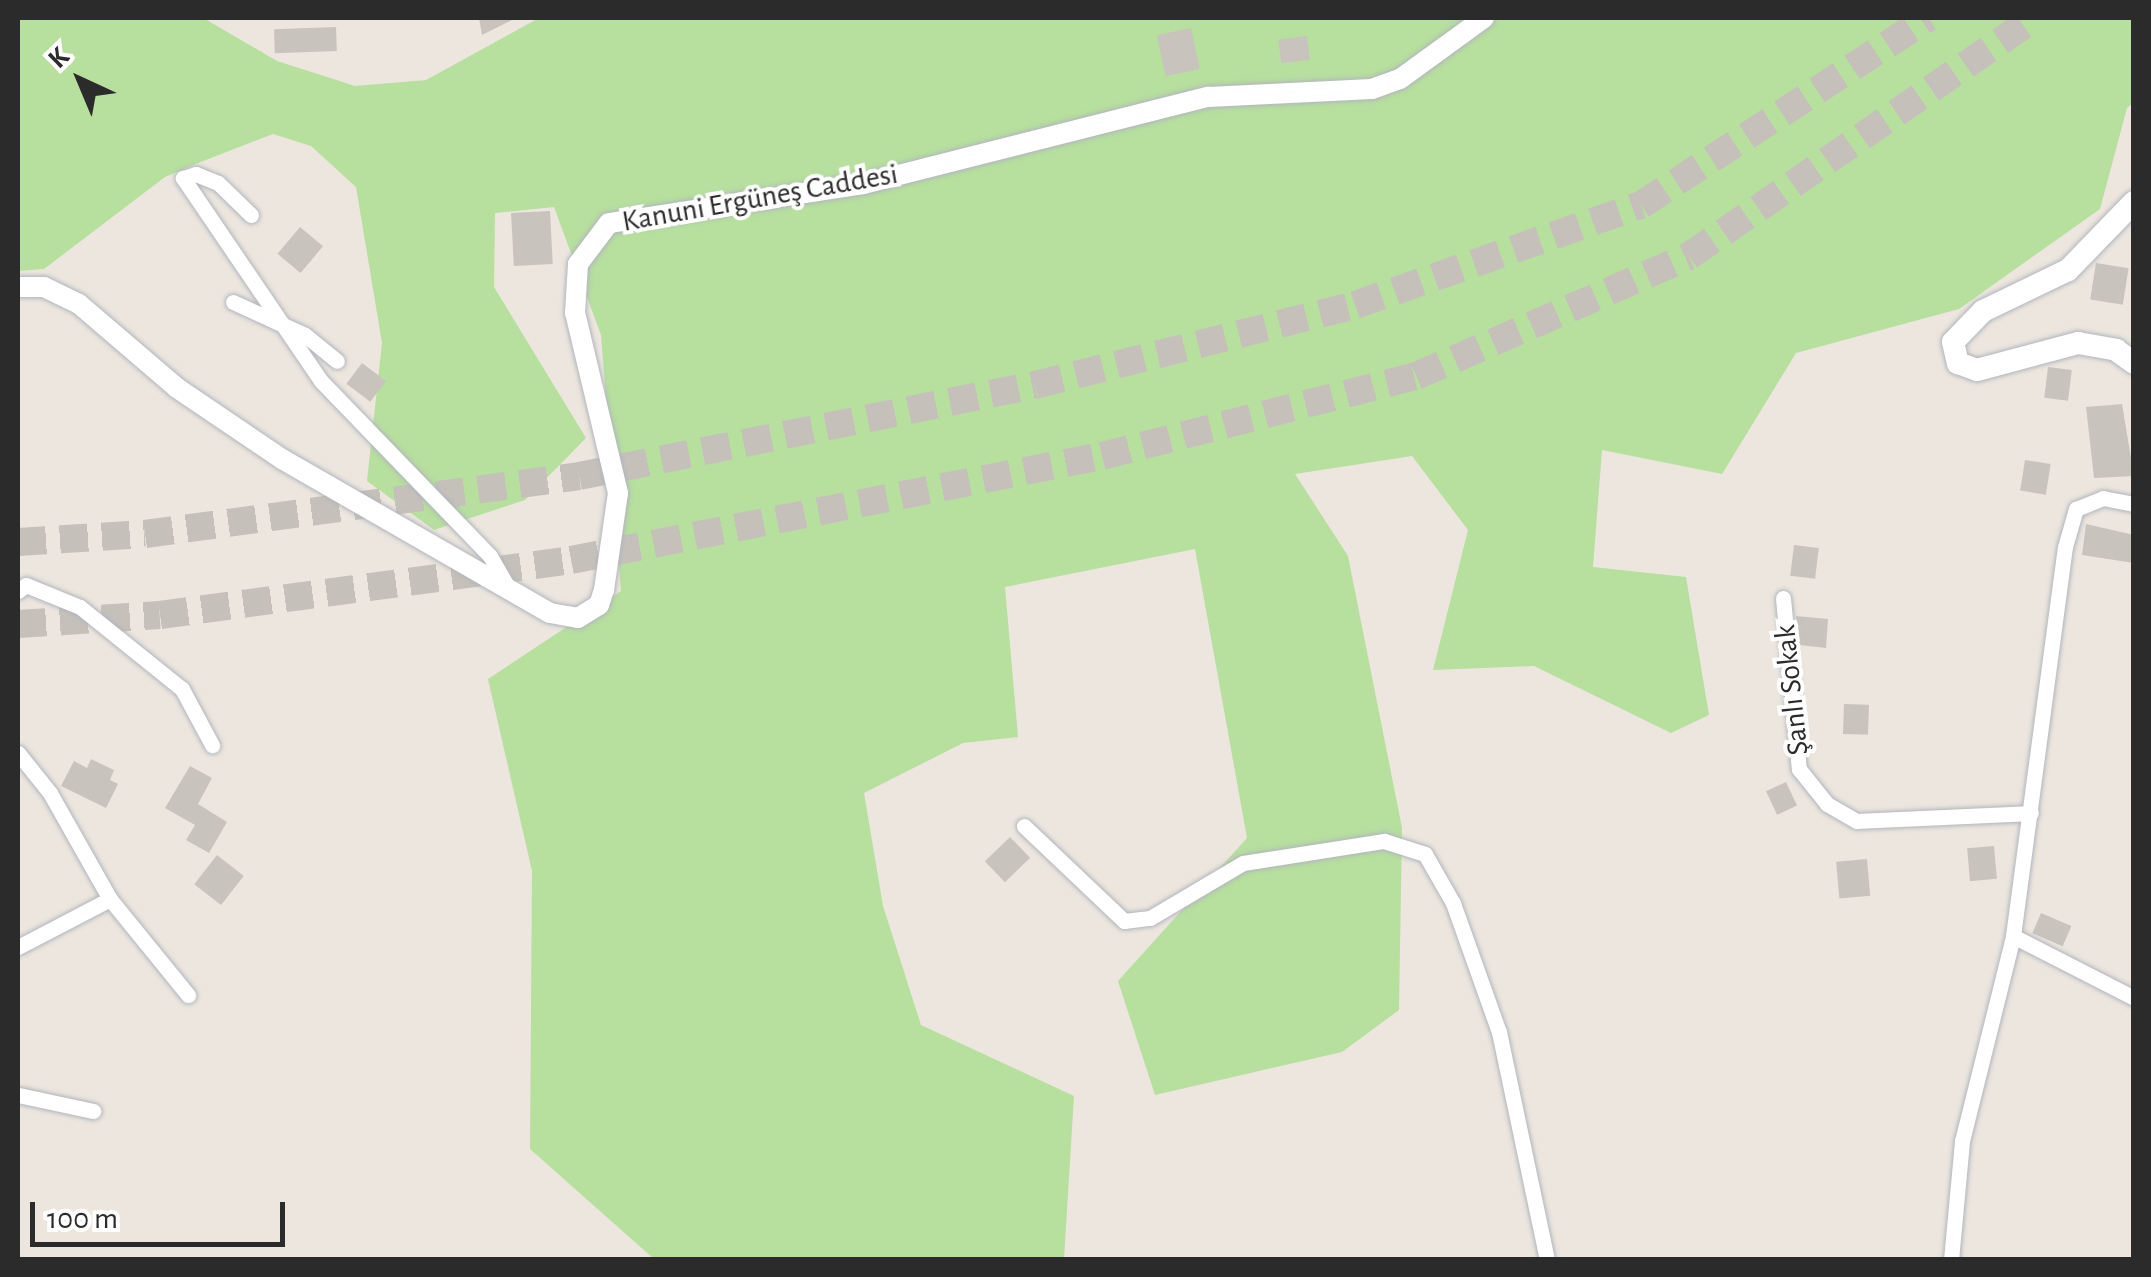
<!DOCTYPE html>
<html>
<head>
<meta charset="utf-8">
<style>
	body { margin:0 }
	#map { position:relative; width:2151px; height:1277px; overflow:hidden; background:#ece6de; font-family:"Alegreya Sans",sans-serif }
	div>[style] { position:absolute }
	.green>* { inset:0; background:#b7df9e }
	.building>* { inset:0; background:#c8c4bd; transform-origin:0 0 }
	.trunk-tunnel>* { height:28px; margin-top:-14px; transform-origin:0; background:repeating-linear-gradient(90deg,#c5c1ba 0 28px,transparent 0 42px) }
	.roads { filter:drop-shadow(0 0 2px #b2b5be) drop-shadow(0 0 2px #b2b5be) }
	.minor>* { height:15px; margin:-7.5px; padding:0 7.5px; transform-origin:7.5px; border-radius:7.5px; background:#fff }
	.tertiary>* { height:20px; margin:-10px; padding:0 10px; transform-origin:10px; border-radius:10px; background:#fff }
	.secondary>* { height:22px; margin:-11px; padding:0 11px; transform-origin:11px; border-radius:11px; background:#fff }
	span { translate:-50% -50%; white-space:nowrap; text-align:center; line-height:1.15; -webkit-text-stroke:8px #fff; paint-order:stroke }
	.street-label { font-size:30px; color:#2b2b2b }
	.frame { position:absolute; inset:0; border:20px solid #2b2b2b; pointer-events:none }
	.north { position:absolute; left:30px; top:30px; width:100px; height:100px; -webkit-text-stroke:8px #fff; paint-order:stroke; rotate:316deg; font-size:28px; font-weight:700; line-height:40px; text-align:center; color:#2b2b2b }
	.north::after { content:''; display:block; margin:auto; width:35px; height:45px; background:#2b2b2b; clip-path:polygon(50% 0,100% 100%,50% 72%,0 100%) }
	.scale { position:absolute; left:30px; top:1202px; width:255px; height:45px; box-sizing:border-box; border:5px solid #2b2b2b; border-top:0; padding-left:12px; font-size:30px; line-height:35px; white-space:nowrap; color:#2b2b2b; -webkit-text-stroke:8px #fff; paint-order:stroke }
</style>
</head>
<body>
<div id="map">
	<div class="green">
		<i style="clip-path:polygon(18px 18px,205px 19px,277px 61px,355px 86px,426px 80px,539px 18px,2133px 18px,2133px 103px,2127px 108px,2100px 209px,1959px 309px,1796px 353px,1722px 474px,1602px 450px,1593px 567px,1686px 577px,1709px 715px,1671px 733px,1534px 666px,1433px 670px,1468px 530px,1412px 456px,1295px 474px,1348px 556px,1402px 828px,1399px 1010px,1342px 1052px,1155px 1095px,1118px 981px,1247px 838px,1195px 549px,1005px 587px,1018px 737px,963px 743px,864px 793px,883px 906px,921px 1025px,1074px 1096px,1064px 1259px,654px 1259px,530px 1149px,532px 871px,488px 679px,621px 591px,601px 335px,554px 207px,495px 213px,494px 287px,586px 438px,525px 500px,434px 530px,367px 481px,382px 343px,356px 187px,311px 146px,273px 134px,193px 165px,165px 177px,44px 269px,18px 271px)"></i>
	</div>
	<div class="building">
		<i style="clip-path:polygon(479px 18px,516px 18px,482px 35px)"></i>
		<i style="left:336px;top:27px;width:24px;height:62px;rotate:88deg"></i>
		<i style="left:1191px;top:28px;width:42px;height:35px;rotate:78deg"></i>
		<i style="left:1307px;top:36px;width:24px;height:29px;rotate:83deg"></i>
		<i style="left:550px;top:211px;width:53px;height:39px;rotate:87deg"></i>
		<i style="left:300px;top:227px;width:30px;height:35px;rotate:40deg"></i>
		<i style="left:2096px;top:263px;width:33px;height:37px;rotate:9deg"></i>
		<i style="left:362px;top:363px;width:30px;height:26px;rotate:37deg"></i>
		<i style="left:2048px;top:367px;width:24px;height:31px;rotate:7deg"></i>
		<i style="clip-path:polygon(2122px 404px,2134px 476px,2094px 478px,2086px 407px)"></i>
		<i style="left:2025px;top:460px;width:26px;height:31px;rotate:9deg"></i>
		<i style="clip-path:polygon(2086px 524px,2134px 535px,2134px 563px,2082px 555px)"></i>
		<i style="left:1794px;top:545px;width:25px;height:31px;rotate:7deg"></i>
		<i style="clip-path:polygon(1796px 616px,1828px 619px,1826px 648px,1799px 645px)"></i>
		<i style="left:1844px;top:704px;width:25px;height:30px;rotate:2deg"></i>
		<i style="clip-path:polygon(91px 759px,114px 770px,110px 780px,118px 784px,106px 808px,61px 786px,74px 761px,87px 768px)"></i>
		<i style="clip-path:polygon(190px 766px,212px 778px,198px 804px,227px 822px,209px 853px,186px 840px,195px 825px,165px 808px)"></i>
		<i style="left:1786px;top:782px;width:26px;height:22px;rotate:65deg"></i>
		<i style="left:1010px;top:837px;width:29px;height:35px;rotate:46deg"></i>
		<i style="left:1994px;top:846px;width:33px;height:27px;rotate:85deg"></i>
		<i style="left:217px;top:855px;width:34px;height:37px;rotate:38deg"></i>
		<i style="left:1867px;top:859px;width:37px;height:31px;rotate:85deg"></i>
		<i style="left:2041px;top:913px;width:33px;height:22px;rotate:23deg"></i>
	</div>
	<div class="trunk-tunnel">
		<i style="left:18px;top:542px;width:127px;rotate:-3.6deg"></i>
		<i style="left:145px;top:534px;width:438px;rotate:-7.6deg"></i>
		<i style="left:579px;top:476px;width:465px;rotate:-11.3deg"></i>
		<i style="left:1035px;top:385px;width:330px;rotate:-14deg"></i>
		<i style="left:1355px;top:305px;width:303px;rotate:-19.3deg"></i>
		<i style="left:1641px;top:205px;width:343px;rotate:-33.1deg"></i>
		<i style="left:18px;top:624px;width:142px;rotate:-3.6deg"></i>
		<i style="left:160px;top:615px;width:415px;rotate:-7.6deg"></i>
		<i style="left:571px;top:560px;width:541px;rotate:-11.08deg"></i>
		<i style="left:1102px;top:456px;width:324px;rotate:-14.3deg"></i>
		<i style="left:1416px;top:376px;width:298px;rotate:-23.7deg"></i>
		<i style="left:1689px;top:256px;width:419px;rotate:-34.6deg"></i>
	</div>
	<div class="roads">
		<div class="minor">
			<i style="left:251px;top:215px;width:46px;rotate:-135.9deg"></i>
			<i style="left:218px;top:183px;width:24px;rotate:-158deg"></i>
			<i style="left:196px;top:174px;width:14px;rotate:163deg"></i>
			<i style="left:183px;top:178px;width:245px;rotate:55.8deg"></i>
			<i style="left:321px;top:381px;width:243px;rotate:46deg"></i>
			<i style="left:490px;top:556px;width:36px;rotate:60deg"></i>
			<i style="left:233px;top:302px;width:79px;rotate:24.6deg"></i>
			<i style="left:305px;top:335px;width:41px;rotate:39.1deg"></i>
			<i style="left:18px;top:591px;width:10px;rotate:-37deg"></i>
			<i style="left:26px;top:585px;width:58px;rotate:22.2deg"></i>
			<i style="left:80px;top:607px;width:131px;rotate:38.8deg"></i>
			<i style="left:182px;top:689px;width:64px;rotate:61.8deg"></i>
			<i style="left:1783px;top:598px;width:172px;rotate:84.7deg"></i>
			<i style="left:1799px;top:769px;width:45px;rotate:51.3deg"></i>
			<i style="left:1827px;top:804px;width:34px;rotate:30deg"></i>
			<i style="left:1857px;top:821px;width:174px;rotate:-2.6deg"></i>
			<i style="left:18px;top:753px;width:51px;rotate:51.3deg"></i>
			<i style="left:50px;top:793px;width:122px;rotate:60.5deg"></i>
			<i style="left:110px;top:899px;width:104px;rotate:152.4deg"></i>
			<i style="left:1024px;top:826px;width:138px;rotate:43.5deg"></i>
			<i style="left:1124px;top:921px;width:26px;rotate:-7deg"></i>
			<i style="left:1150px;top:918px;width:108px;rotate:-30.6deg"></i>
			<i style="left:1243px;top:863px;width:143px;rotate:-8.9deg"></i>
			<i style="left:1384px;top:841px;width:43px;rotate:17.6deg"></i>
			<i style="left:1425px;top:854px;width:56px;rotate:60.3deg"></i>
			<i style="left:1453px;top:903px;width:137px;rotate:70.4deg"></i>
			<i style="left:1499px;top:1032px;width:233px;rotate:78.1deg"></i>
			<i style="left:110px;top:899px;width:124px;rotate:50.9deg"></i>
			<i style="left:2013px;top:936px;width:136px;rotate:27.1deg"></i>
			<i style="left:18px;top:1095px;width:77px;rotate:12deg"></i>
			<i style="left:1951px;top:1260px;width:120px;rotate:-84.7deg"></i>
			<i style="left:1962px;top:1141px;width:211px;rotate:-76deg"></i>
			<i style="left:2013px;top:936px;width:392px;rotate:-82.4deg"></i>
			<i style="left:2065px;top:547px;width:40px;rotate:-74deg"></i>
			<i style="left:2076px;top:509px;width:29px;rotate:-22deg"></i>
			<i style="left:2103px;top:498px;width:32px;rotate:11deg"></i>
		</div>
		<div class="tertiary">
			<i style="left:18px;top:287px;width:26px"></i>
			<i style="left:44px;top:287px;width:39px;rotate:26deg"></i>
			<i style="left:79px;top:304px;width:129px;rotate:40.6deg"></i>
			<i style="left:177px;top:388px;width:127px;rotate:34.1deg"></i>
			<i style="left:282px;top:459px;width:309px;rotate:29.9deg"></i>
			<i style="left:550px;top:613px;width:28px;rotate:10deg"></i>
			<i style="left:578px;top:618px;width:25px;rotate:-32deg"></i>
			<i style="left:599px;top:605px;width:16px;rotate:-72deg"></i>
			<i style="left:604px;top:590px;width:98px;rotate:-81.8deg"></i>
			<i style="left:618px;top:493px;width:185px;rotate:-103.4deg"></i>
			<i style="left:575px;top:313px;width:49px;rotate:-86.5deg"></i>
			<i style="left:578px;top:264px;width:51px;rotate:-52.9deg"></i>
			<i style="left:609px;top:223px;width:257px;rotate:-8.7deg"></i>
			<i style="left:863px;top:184px;width:356px;rotate:-14.2deg"></i>
			<i style="left:1208px;top:97px;width:164px;rotate:-2.8deg"></i>
			<i style="left:1372px;top:89px;width:30px;rotate:-20deg"></i>
			<i style="left:1400px;top:79px;width:104px;rotate:-36deg"></i>
		</div>
		<div class="secondary">
			<i style="left:2134px;top:202px;width:95px;rotate:134.1deg"></i>
			<i style="left:2068px;top:270px;width:94px;rotate:154.2deg"></i>
			<i style="left:1983px;top:311px;width:43px;rotate:134.1deg"></i>
			<i style="left:1953px;top:342px;width:22px;rotate:77deg"></i>
			<i style="left:1958px;top:363px;width:20px;rotate:20deg"></i>
			<i style="left:1977px;top:370px;width:105px;rotate:-15deg"></i>
			<i style="left:2078px;top:343px;width:39px;rotate:10deg"></i>
			<i style="left:2116px;top:350px;width:22px;rotate:36deg"></i>
		</div>
	</div>
	<div class="street-label">
		<span style="left:760px;top:198px;rotate:-10deg">Kanuni Ergüneş Caddesi</span>
		<span style="left:1792px;top:690px;rotate:-96deg">Şanlı Sokak</span>
	</div>
	<div class="frame"></div>
	<div class="north">K</div>
	<div class="scale">100 m</div>
</div>
</body>
</html>
